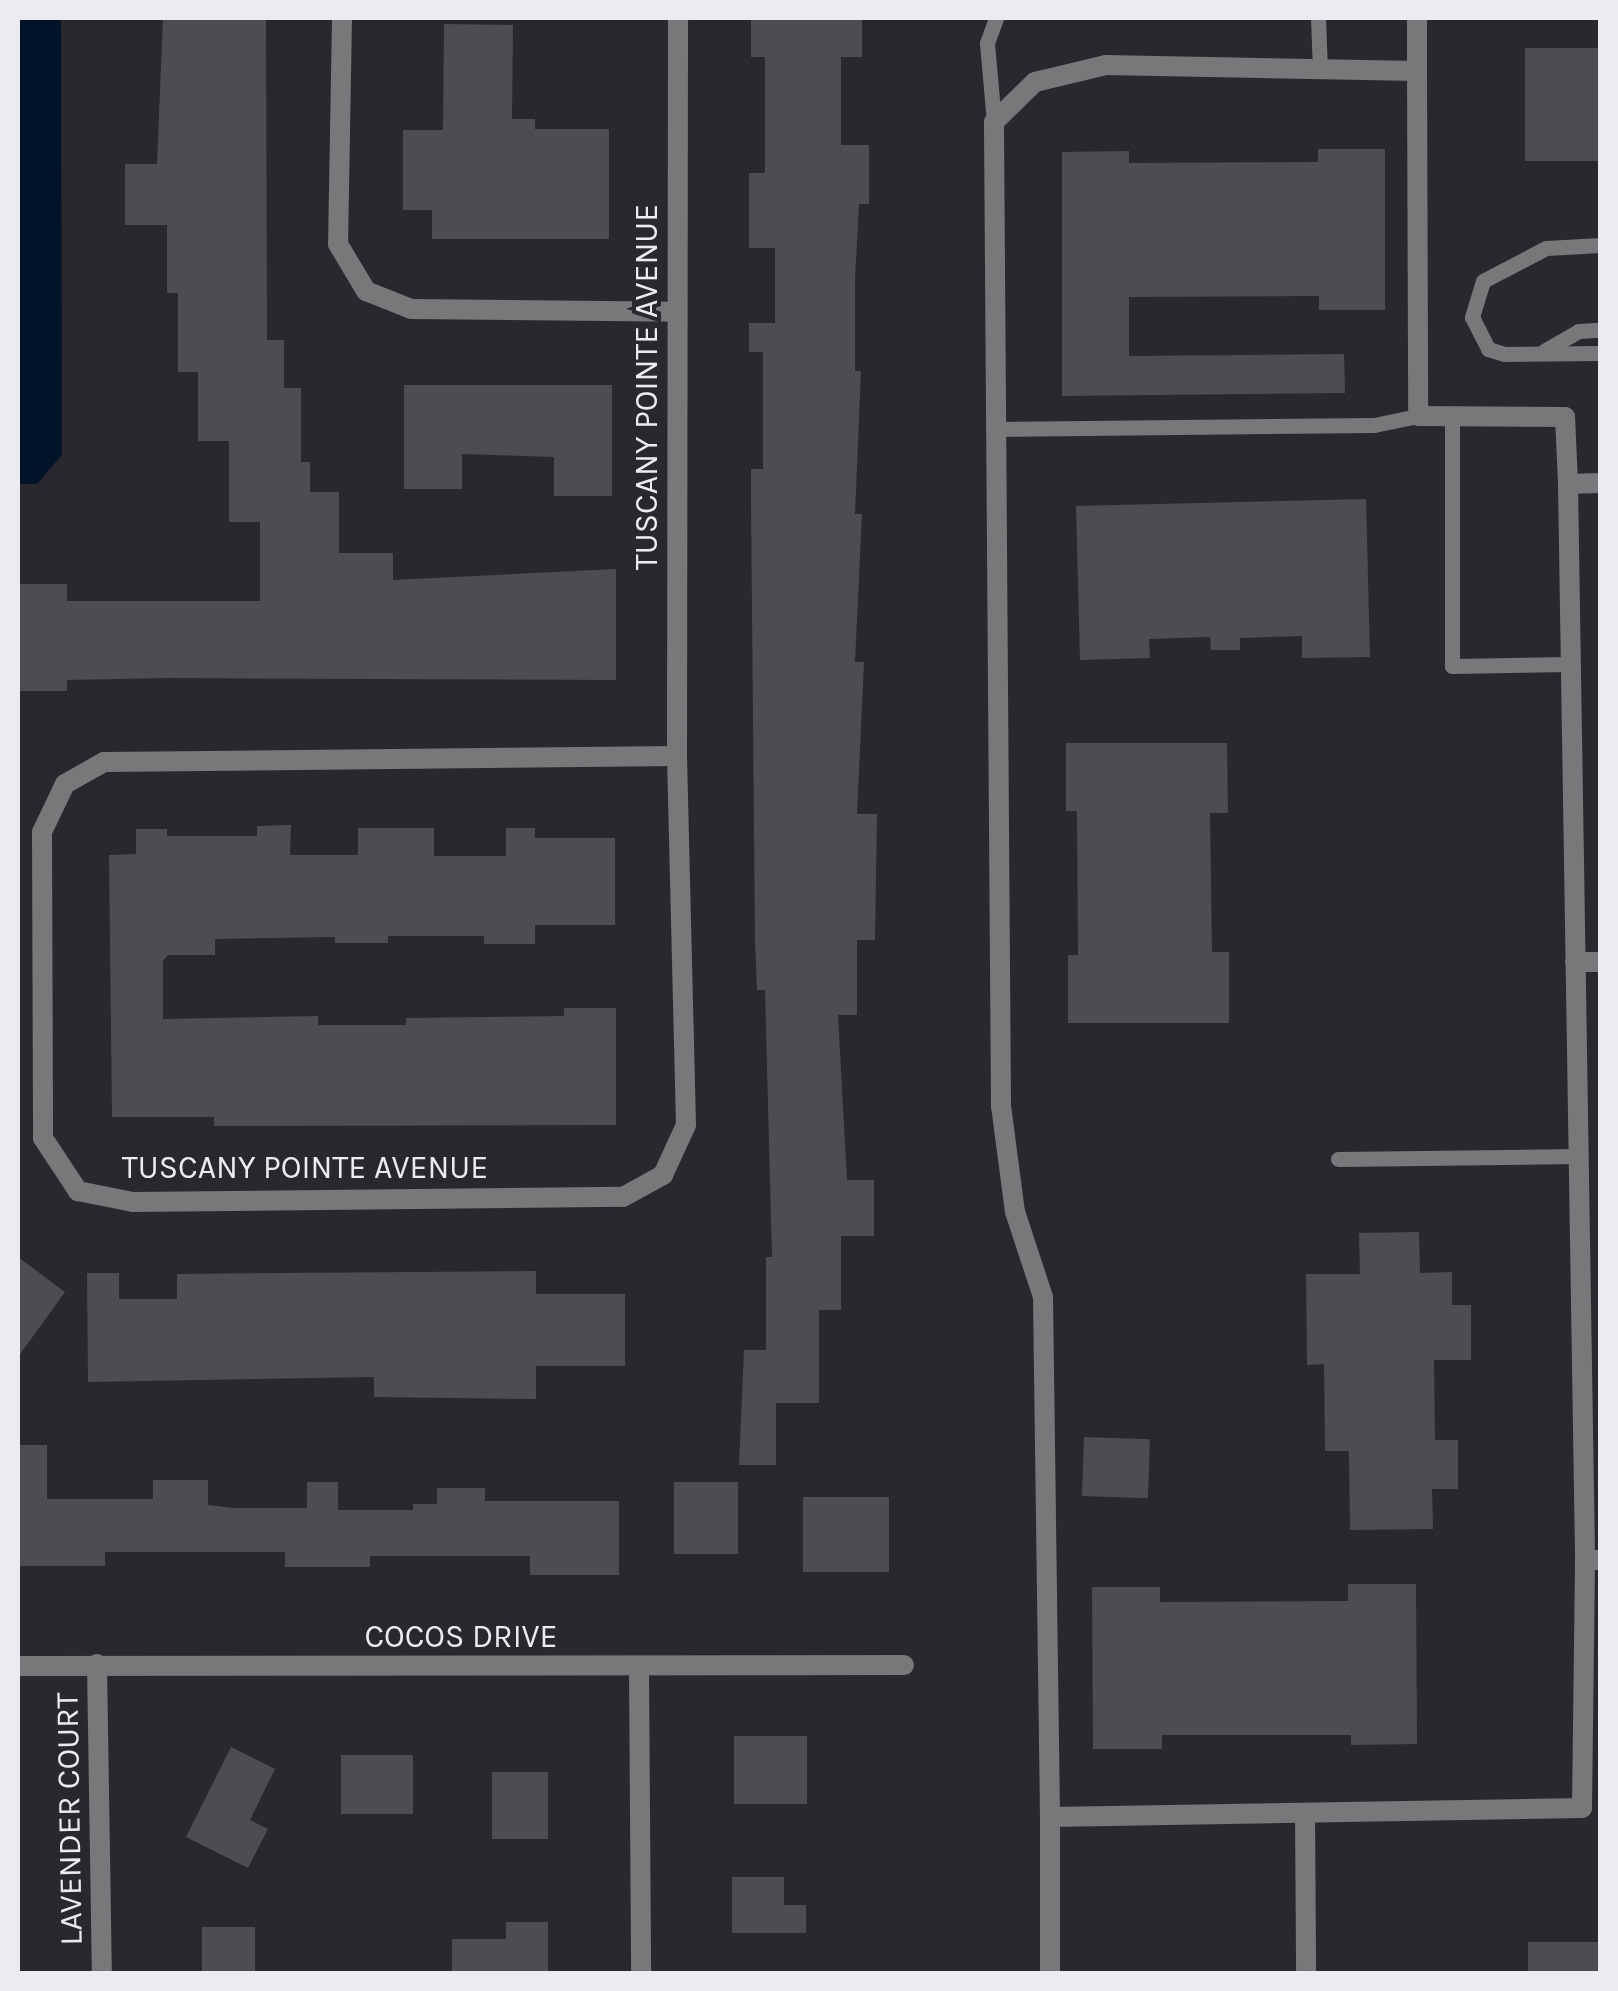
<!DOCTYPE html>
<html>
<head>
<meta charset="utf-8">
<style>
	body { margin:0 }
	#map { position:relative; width:1618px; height:1991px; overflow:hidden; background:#2a282e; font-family:Karla,sans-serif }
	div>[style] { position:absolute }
	.water>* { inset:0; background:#00152a }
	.building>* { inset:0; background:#4b4d53; transform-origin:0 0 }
	.service>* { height:15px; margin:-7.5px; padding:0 7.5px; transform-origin:7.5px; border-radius:7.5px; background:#797779 }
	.minor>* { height:20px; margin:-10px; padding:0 10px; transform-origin:10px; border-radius:10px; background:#797779 }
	span { translate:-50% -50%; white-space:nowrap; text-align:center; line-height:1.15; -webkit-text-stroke:8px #2a282e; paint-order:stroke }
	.street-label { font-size:32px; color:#ecebef }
	.frame { position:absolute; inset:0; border:20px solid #ecebef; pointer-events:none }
</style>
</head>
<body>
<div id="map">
	<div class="water">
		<i style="clip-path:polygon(18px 18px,61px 18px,62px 455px,37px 484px,18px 484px)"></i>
	</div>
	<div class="building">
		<i style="clip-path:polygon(163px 18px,266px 20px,267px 340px,284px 340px,284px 388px,301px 388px,301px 462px,310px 462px,310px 492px,339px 492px,339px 553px,393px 553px,393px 580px,616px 569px,616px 680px,167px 678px,67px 680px,67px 691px,18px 691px,18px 584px,67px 584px,67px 601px,260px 601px,260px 522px,229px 522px,229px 441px,198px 441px,198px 372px,178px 372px,178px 293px,167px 293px,167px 225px,125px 225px,125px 164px,157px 164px)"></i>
		<i style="clip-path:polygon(751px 18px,862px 18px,862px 57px,841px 57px,841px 145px,869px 145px,869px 204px,859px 204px,855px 279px,855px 371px,861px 371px,855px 514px,862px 514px,855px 662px,864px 662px,857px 814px,877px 814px,875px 940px,857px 940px,857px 1015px,838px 1015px,847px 1180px,874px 1180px,874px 1236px,841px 1236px,841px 1310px,819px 1310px,819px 1403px,776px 1403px,776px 1465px,739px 1465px,744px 1350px,766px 1350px,766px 1257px,772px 1257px,765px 990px,757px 990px,755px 940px,751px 500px,751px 469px,763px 469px,763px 352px,749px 352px,749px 323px,775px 323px,775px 248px,749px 248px,749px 173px,765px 173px,765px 57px,751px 57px)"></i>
		<i style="clip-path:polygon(444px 24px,513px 25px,512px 119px,535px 119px,535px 129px,609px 129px,609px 239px,432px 239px,432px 210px,403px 210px,403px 130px,443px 130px)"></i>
		<i style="left:1600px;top:48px;width:113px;height:75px;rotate:90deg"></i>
		<i style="clip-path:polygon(1318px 149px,1385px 149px,1385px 310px,1319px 310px,1319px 296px,1129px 297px,1129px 356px,1344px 354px,1345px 393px,1062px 396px,1062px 152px,1129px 151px,1129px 163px,1318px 162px)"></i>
		<i style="clip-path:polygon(404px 385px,612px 385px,612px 496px,554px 496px,554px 457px,462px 454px,462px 489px,404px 489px)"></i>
		<i style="clip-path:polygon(1366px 499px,1370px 657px,1302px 658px,1302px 636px,1240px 638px,1240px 650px,1211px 650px,1210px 637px,1149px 639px,1150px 658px,1080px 660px,1076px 506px)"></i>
		<i style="clip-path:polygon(1066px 743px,1227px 743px,1228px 813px,1210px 813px,1212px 952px,1229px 952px,1229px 1023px,1068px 1023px,1068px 955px,1078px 955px,1077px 811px,1066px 811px)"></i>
		<i style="clip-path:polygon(291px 825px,290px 855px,358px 855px,358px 828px,434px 828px,434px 856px,506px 856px,506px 828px,535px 828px,535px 838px,615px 838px,615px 925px,535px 925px,535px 944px,484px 944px,484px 936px,388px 936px,388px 943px,335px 943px,335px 937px,215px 939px,215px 955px,168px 955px,163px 961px,163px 1019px,318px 1016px,318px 1025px,406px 1025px,406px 1018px,564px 1016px,564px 1008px,616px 1008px,616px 1125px,214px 1126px,214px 1117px,112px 1117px,109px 855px,136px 854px,136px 829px,167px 829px,167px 836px,257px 836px,257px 826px)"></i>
		<i style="clip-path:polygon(1419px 1232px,1420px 1273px,1452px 1272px,1452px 1305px,1471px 1305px,1471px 1360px,1434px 1360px,1435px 1440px,1458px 1440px,1458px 1489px,1432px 1489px,1433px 1529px,1350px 1530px,1349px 1451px,1325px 1451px,1324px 1364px,1307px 1365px,1306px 1274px,1360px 1274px,1359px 1233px)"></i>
		<i style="clip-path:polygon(18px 1257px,65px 1292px,18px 1357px)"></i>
		<i style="clip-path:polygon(536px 1271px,536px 1294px,625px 1294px,625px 1366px,536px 1366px,536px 1399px,374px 1397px,374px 1377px,88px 1382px,87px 1273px,119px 1273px,119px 1299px,177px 1299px,177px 1274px)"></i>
		<i style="left:1084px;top:1437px;width:66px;height:59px;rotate:2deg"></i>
		<i style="clip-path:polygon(18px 1445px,47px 1445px,47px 1499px,153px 1499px,153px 1480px,208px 1480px,208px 1505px,235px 1508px,307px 1508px,307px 1482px,338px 1482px,338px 1510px,413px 1510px,413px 1504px,437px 1504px,437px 1488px,485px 1488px,485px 1501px,619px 1501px,619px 1575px,530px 1575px,530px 1556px,370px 1556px,370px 1567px,285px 1567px,285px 1552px,105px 1552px,105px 1566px,18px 1566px)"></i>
		<i style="left:674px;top:1482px;width:64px;height:72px"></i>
		<i style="left:803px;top:1497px;width:86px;height:75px"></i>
		<i style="clip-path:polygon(1348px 1584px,1416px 1584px,1417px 1744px,1351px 1745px,1351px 1735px,1162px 1735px,1162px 1749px,1093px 1749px,1092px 1587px,1160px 1587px,1160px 1602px,1348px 1601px)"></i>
		<i style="left:734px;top:1736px;width:73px;height:68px"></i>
		<i style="clip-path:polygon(231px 1747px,275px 1769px,250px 1820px,268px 1829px,248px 1868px,186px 1837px)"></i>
		<i style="left:341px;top:1755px;width:72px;height:59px"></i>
		<i style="left:492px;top:1772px;width:56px;height:67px"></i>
		<i style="clip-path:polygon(732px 1877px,784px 1877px,784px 1905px,806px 1905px,806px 1933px,732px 1933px)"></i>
		<i style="clip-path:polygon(506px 1922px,548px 1922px,548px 1974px,452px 1973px,452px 1939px,506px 1939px)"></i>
		<i style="left:202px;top:1927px;width:53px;height:47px"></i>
		<i style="left:1600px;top:1942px;width:32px;height:72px;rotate:90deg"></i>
	</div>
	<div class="service">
		<i style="left:1318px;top:18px;width:51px;rotate:87.8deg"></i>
		<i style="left:994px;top:122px;width:79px;rotate:-95.1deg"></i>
		<i style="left:987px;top:43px;width:27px;rotate:-70deg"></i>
		<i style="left:1600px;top:245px;width:54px;rotate:176.8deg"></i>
		<i style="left:1546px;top:248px;width:71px;rotate:152.4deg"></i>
		<i style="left:1483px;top:281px;width:38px;rotate:107deg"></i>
		<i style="left:1472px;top:317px;width:36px;rotate:63deg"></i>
		<i style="left:1488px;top:349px;width:17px;rotate:17deg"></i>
		<i style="left:1504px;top:354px;width:96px;rotate:-0.6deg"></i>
		<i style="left:1544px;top:351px;width:39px;rotate:-30deg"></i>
		<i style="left:1578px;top:331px;width:22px;rotate:-3deg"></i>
		<i style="left:1452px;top:416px;width:250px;rotate:90deg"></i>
		<i style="left:1452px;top:666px;width:118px;rotate:-1deg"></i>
		<i style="left:994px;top:429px;width:380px;rotate:-0.6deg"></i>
		<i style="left:1374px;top:425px;width:45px;rotate:-11.6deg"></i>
		<i style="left:1338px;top:1159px;width:240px;rotate:-0.7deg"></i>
	</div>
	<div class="minor">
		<i style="left:342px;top:18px;width:226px;rotate:91deg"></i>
		<i style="left:338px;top:244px;width:55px;rotate:59.2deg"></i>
		<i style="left:366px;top:291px;width:48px;rotate:21.8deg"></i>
		<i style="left:411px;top:309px;width:266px;rotate:0.6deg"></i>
		<i style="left:1417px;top:71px;width:345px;rotate:89.8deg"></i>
		<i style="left:1418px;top:416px;width:147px;rotate:0.4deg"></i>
		<i style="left:1565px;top:417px;width:67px;rotate:87.4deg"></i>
		<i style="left:1568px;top:484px;width:32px;rotate:-2deg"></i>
		<i style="left:1568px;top:484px;width:1076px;rotate:89.09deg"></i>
		<i style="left:677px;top:756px;width:573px;rotate:179.4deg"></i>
		<i style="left:104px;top:762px;width:45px;rotate:150.6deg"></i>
		<i style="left:65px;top:784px;width:53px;rotate:115.6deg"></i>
		<i style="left:42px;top:832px;width:306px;rotate:89.8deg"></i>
		<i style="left:43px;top:1138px;width:64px;rotate:56.6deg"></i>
		<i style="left:78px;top:1191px;width:56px;rotate:11.3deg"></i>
		<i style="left:133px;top:1202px;width:490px;rotate:-0.6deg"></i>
		<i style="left:623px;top:1197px;width:46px;rotate:-28.8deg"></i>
		<i style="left:663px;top:1175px;width:55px;rotate:-65.3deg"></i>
		<i style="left:686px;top:1125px;width:369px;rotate:-91.4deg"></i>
		<i style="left:677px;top:756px;width:738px;rotate:-89.92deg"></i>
		<i style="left:1575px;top:962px;width:25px"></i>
		<i style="left:97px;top:1664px;width:310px;rotate:89.1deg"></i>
		<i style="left:18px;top:1666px;width:886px;rotate:-0.06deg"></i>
		<i style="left:639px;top:1668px;width:306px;rotate:89.6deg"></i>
		<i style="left:1305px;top:1813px;width:161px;rotate:89.6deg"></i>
		<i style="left:1050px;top:1817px;width:520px;rotate:-90.77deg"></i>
		<i style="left:1043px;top:1297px;width:89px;rotate:-108.2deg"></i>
		<i style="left:1015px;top:1212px;width:107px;rotate:-97.5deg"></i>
		<i style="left:1001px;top:1106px;width:984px;rotate:-90.41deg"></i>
		<i style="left:994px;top:122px;width:57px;rotate:-44.3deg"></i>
		<i style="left:1035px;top:82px;width:73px;rotate:-13.5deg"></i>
		<i style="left:1106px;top:65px;width:311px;rotate:1.1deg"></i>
		<i style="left:1417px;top:71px;width:53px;rotate:-90deg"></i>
		<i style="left:1050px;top:1974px;width:157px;rotate:-90deg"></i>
		<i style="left:1050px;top:1817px;width:532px;rotate:-0.97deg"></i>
		<i style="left:1582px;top:1808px;width:248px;rotate:-89.3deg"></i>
		<i style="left:1585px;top:1560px;width:15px"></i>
	</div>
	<div class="street-label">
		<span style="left:647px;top:387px;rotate:-90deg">TUSCANY POINTE AVENUE</span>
		<span style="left:305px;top:1168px">TUSCANY POINTE AVENUE</span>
		<span style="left:461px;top:1637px">COCOS DRIVE</span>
		<span style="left:70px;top:1819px;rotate:-91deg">LAVENDER COURT</span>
	</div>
	<div class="frame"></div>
</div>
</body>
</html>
